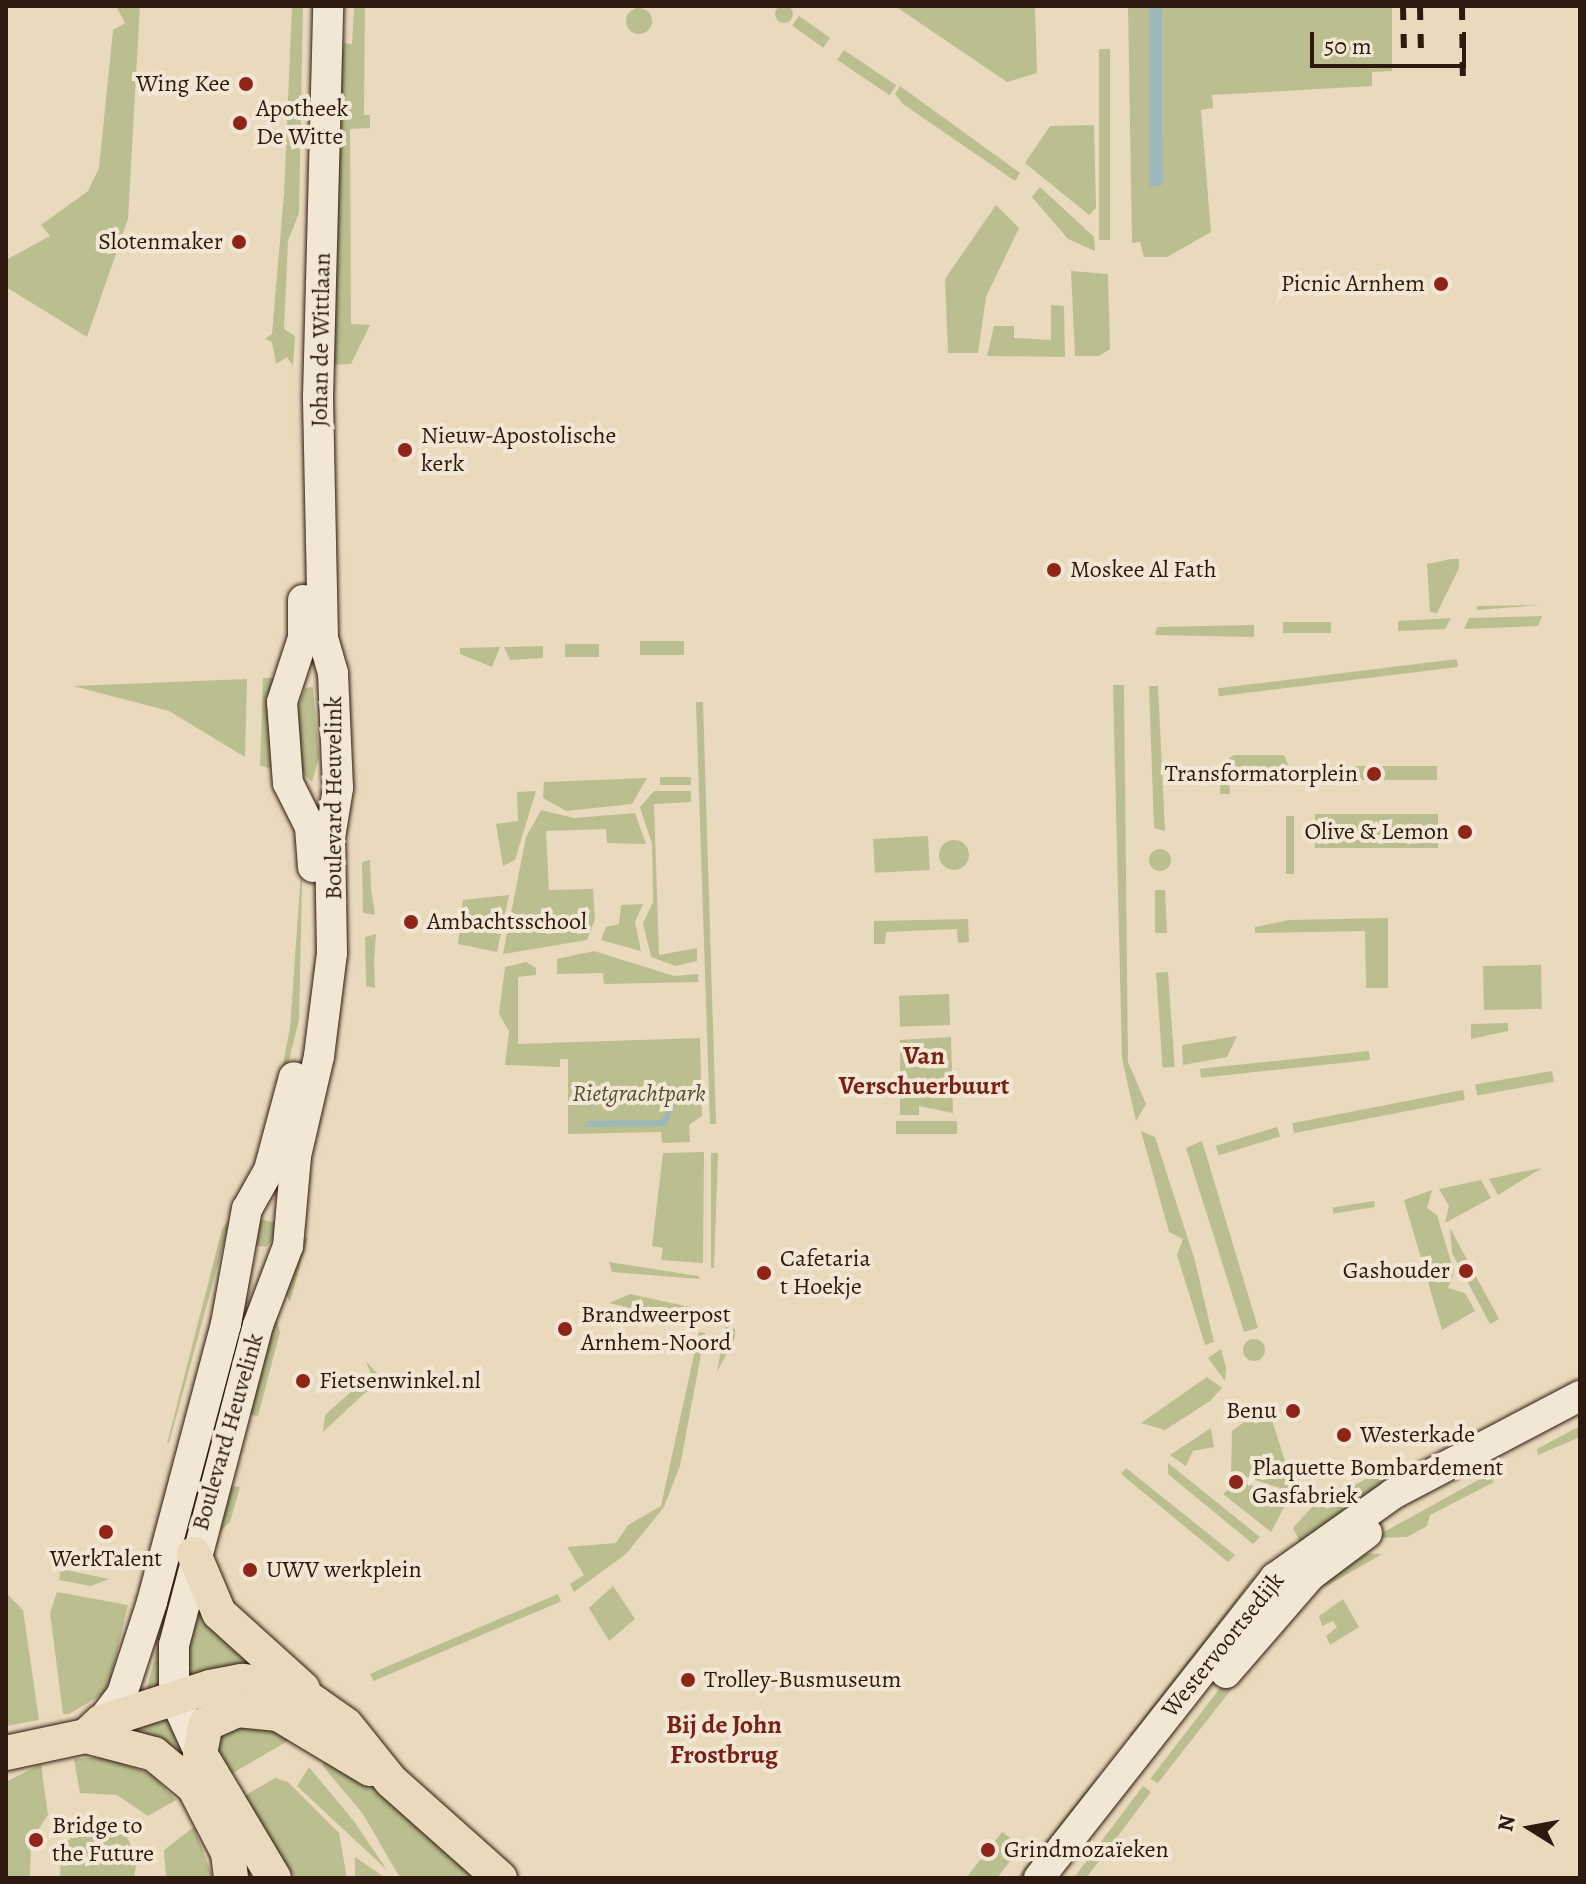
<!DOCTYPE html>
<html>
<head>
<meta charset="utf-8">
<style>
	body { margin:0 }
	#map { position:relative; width:1586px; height:1884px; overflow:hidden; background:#eadabd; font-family:Alegreya,serif }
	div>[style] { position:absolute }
	.green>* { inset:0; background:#bbbe8e; transform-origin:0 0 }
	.round { border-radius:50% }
	.water>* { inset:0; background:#9cb8bb }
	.roads { filter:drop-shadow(0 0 2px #2d190d) drop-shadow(0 0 2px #2d190d) }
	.secondary>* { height:30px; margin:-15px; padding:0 15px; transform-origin:15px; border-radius:15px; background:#f1e7d4 }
	.primary>* { height:34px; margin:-17px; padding:0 17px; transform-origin:17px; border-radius:17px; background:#eadabd }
	.rail>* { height:6px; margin-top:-3px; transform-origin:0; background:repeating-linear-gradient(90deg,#2d190d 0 14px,transparent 0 28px) }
	.dots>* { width:22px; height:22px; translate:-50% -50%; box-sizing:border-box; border:4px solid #f1e7d4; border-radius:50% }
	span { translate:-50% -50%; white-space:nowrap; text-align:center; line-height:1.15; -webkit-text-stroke:8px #f1e7d4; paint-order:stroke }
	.poi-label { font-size:24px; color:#2d190d }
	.right { translate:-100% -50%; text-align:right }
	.left { translate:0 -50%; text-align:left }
	.street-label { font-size:24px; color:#2d190d }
	.park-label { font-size:24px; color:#584b34; font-style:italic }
	.neighbourhood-label { font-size:26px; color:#7a1f14; font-weight:700 }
	.frame { position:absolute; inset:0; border:8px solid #2d190d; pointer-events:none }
	.north { position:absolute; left:1490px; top:1788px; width:80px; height:80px; -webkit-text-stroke:6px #f1e7d4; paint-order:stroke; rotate:281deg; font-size:22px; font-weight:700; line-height:32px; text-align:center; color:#2d190d }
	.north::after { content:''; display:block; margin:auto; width:28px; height:36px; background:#2d190d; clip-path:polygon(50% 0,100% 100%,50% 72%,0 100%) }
	.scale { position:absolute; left:1310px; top:32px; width:156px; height:36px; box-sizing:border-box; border:4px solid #2d190d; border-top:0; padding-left:10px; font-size:24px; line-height:28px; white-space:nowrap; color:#2d190d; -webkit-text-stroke:6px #f1e7d4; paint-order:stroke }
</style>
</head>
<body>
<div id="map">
	<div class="green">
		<i class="round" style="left:775px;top:5px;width:18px;height:18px"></i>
		<i style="clip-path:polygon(116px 6px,140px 6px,128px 219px,87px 337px,6px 287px,6px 260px,50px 236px,41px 225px,88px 191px,99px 168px,113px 30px,125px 23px)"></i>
		<i style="clip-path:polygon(292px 6px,303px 6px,299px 213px,288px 241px,284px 329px,295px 336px,293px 366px,287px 357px,276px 364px,272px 342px,265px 339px,272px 334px,284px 194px)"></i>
		<i style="clip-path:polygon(354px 6px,365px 6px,364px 115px,370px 115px,370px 128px,350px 129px,351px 324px,370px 325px,351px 364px,327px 365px,332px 110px,344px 43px,352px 44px)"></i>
		<i style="clip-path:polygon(895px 6px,1035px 6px,1037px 73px,1007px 82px)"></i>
		<i style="clip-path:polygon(1128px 6px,1149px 6px,1149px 186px,1163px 184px,1162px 6px,1392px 6px,1392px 71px,1372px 72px,1372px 86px,1212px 95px,1213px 108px,1201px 110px,1211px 232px,1167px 257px,1144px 257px,1140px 242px,1132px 243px)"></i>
		<i class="round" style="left:626px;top:8px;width:26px;height:26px"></i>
		<i style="left:799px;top:16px;width:38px;height:12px;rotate:35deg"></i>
		<i style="left:1099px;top:49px;width:11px;height:191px"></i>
		<i style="left:844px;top:50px;width:63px;height:12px;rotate:34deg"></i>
		<i style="clip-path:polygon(900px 86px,1020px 173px,1015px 181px,903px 104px,895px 94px)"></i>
		<i style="clip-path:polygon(1094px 125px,1096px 208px,1089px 215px,1025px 163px,1050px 126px)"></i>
		<i style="clip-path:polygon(1040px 187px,1094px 237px,1095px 251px,1068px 239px,1032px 197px)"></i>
		<i style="clip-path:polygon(996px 205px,1019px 228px,986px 297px,978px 353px,948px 353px,945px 279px)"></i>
		<i style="clip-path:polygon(1071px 271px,1108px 274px,1110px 349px,1099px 356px,1075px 356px)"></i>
		<i style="clip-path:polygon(1051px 305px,1064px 306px,1065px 357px,987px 356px,994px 326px,1014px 326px,1014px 338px,1051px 340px)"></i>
		<i style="clip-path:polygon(1451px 559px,1459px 559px,1459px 568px,1437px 613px,1430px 612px,1427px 564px)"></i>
		<i style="clip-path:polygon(1541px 605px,1477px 610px,1477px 606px)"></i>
		<i style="clip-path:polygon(1542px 616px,1538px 626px,1464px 629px,1469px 618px)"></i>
		<i style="clip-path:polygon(1451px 618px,1445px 629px,1398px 631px,1398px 621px)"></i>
		<i style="left:1331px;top:622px;width:11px;height:48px;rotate:90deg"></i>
		<i style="clip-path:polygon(1254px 625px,1254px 637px,1155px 635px,1157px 627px)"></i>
		<i style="left:684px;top:641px;width:14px;height:44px;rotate:90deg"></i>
		<i style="left:599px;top:644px;width:13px;height:34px;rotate:90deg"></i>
		<i style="clip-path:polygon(543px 646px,543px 658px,510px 660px,504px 647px)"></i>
		<i style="clip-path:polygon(500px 647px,492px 667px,460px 654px,460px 648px)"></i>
		<i style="left:1457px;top:659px;width:8px;height:241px;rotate:83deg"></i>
		<i style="clip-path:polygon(263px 678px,280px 678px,271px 769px,260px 765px)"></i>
		<i style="clip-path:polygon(247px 679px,245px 757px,169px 711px,73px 686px)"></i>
		<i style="clip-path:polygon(1113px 685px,1124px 685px,1128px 1062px,1146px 1104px,1136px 1121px,1122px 1058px)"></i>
		<i style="clip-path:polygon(1149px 686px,1158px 686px,1165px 831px,1154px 828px)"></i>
		<i style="clip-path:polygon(313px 687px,319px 757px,312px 782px,299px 770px,298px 708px,305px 688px)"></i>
		<i style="clip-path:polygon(696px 702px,703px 702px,716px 1124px,710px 1124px)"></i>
		<i style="clip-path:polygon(1234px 755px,1284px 755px,1294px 780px,1237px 774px,1229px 778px,1230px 794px,1220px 794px,1222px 763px)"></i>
		<i style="left:1437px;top:766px;width:14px;height:125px;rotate:90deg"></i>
		<i style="left:691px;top:777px;width:8px;height:31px;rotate:90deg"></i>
		<i style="clip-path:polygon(647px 778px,632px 804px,566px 811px,543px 798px,544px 782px)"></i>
		<i style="clip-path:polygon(536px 791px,515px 860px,503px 866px,496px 824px,518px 821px,517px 792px)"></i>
		<i style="clip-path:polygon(654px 791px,691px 791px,691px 802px,654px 804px,659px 955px,697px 948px,697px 961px,676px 966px,651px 957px,643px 923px,653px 902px,652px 844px,640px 807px)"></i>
		<i style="clip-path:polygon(541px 810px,574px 818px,635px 813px,646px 844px,607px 843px,606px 829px,546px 831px,549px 890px,593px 889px,595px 919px,587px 940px,503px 954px,526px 837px)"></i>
		<i style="left:1438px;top:814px;width:34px;height:123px;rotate:90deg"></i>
		<i style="left:1286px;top:816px;width:8px;height:58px"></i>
		<i style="left:928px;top:836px;width:34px;height:55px;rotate:87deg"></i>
		<i class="round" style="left:939px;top:840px;width:30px;height:30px"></i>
		<i style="clip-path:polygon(303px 844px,299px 1020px,263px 1165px,290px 1028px)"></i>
		<i class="round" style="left:1149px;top:849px;width:22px;height:22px"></i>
		<i style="clip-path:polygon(370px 860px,371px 888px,375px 915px,363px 913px,362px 862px)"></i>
		<i style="clip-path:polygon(1155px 890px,1165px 890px,1167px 933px,1155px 933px)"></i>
		<i style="clip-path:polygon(509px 895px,497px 952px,458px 944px,463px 900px)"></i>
		<i style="clip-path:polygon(643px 904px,635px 922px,641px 951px,601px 940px,606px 927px,619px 924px,621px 905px)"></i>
		<i style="clip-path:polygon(1388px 918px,1388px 988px,1366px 988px,1365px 931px,1255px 933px,1255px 927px,1289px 920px)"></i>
		<i style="clip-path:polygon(968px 919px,969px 942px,958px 943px,957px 929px,886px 932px,885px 944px,874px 944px,874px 921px)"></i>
		<i style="clip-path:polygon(376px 934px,374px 961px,375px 988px,366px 986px,365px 937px)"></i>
		<i style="clip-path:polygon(594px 951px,674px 976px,698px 974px,698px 982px,604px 984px,603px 973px,557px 974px,557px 959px)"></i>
		<i style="clip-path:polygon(526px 962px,536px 968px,536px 975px,518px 977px,518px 1044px,700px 1038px,702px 1116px,689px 1125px,690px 1142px,662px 1143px,661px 1132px,568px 1134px,568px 1059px,560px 1059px,560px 1067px,505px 1065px,509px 1031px,499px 1014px,505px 967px)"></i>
		<i style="left:1541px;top:965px;width:44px;height:58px;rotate:89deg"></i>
		<i style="left:1168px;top:972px;width:95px;height:12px;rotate:86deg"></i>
		<i style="left:949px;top:994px;width:31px;height:50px;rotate:88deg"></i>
		<i style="clip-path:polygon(1508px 1023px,1508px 1031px,1471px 1039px,1471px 1024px)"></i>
		<i style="clip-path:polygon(1237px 1036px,1227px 1057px,1183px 1065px,1182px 1045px)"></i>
		<i style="clip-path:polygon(951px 1037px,953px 1113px,919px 1106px,919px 1115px,900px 1115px,900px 1040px)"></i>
		<i style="left:1369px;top:1051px;width:9px;height:170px;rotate:84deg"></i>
		<i style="left:1552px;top:1071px;width:11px;height:78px;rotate:80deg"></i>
		<i style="left:1463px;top:1090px;width:10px;height:174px;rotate:79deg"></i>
		<i style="left:957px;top:1121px;width:13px;height:61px;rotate:90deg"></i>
		<i style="left:1277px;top:1127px;width:10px;height:64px;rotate:73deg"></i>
		<i style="clip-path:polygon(1141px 1131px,1155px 1137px,1195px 1261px,1214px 1342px,1205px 1345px,1177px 1255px,1183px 1239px,1169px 1232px)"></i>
		<i style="clip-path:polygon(1202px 1141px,1258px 1328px,1244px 1332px,1186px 1148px)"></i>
		<i style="clip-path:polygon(704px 1152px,703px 1263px,661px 1260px,663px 1248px,652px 1246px,663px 1153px)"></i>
		<i style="clip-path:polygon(711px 1153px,718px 1153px,714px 1268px,711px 1268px)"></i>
		<i style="clip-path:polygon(1542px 1168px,1498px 1195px,1489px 1179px,1520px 1172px)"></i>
		<i style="clip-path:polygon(1481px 1180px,1491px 1198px,1445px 1223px,1449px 1206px,1439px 1189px)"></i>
		<i style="clip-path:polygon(1432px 1190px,1427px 1208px,1437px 1215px,1454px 1272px,1448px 1288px,1465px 1293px,1475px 1311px,1442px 1330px,1404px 1200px)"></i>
		<i style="left:1374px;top:1201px;width:6px;height:42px;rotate:81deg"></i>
		<i style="clip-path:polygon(231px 1217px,169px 1443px,167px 1444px,222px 1229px)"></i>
		<i style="clip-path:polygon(253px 1218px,284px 1224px,266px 1247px,252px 1245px)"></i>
		<i style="clip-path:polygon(1450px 1228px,1499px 1319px,1490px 1324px,1452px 1253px)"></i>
		<i style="clip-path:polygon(308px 1237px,290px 1302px,283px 1288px,300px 1240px)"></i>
		<i style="clip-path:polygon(609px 1262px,698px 1276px,700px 1279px,612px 1272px)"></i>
		<i style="clip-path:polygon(630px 1294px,699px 1309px,696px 1324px,609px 1303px)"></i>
		<i style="clip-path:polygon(275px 1314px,280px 1332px,258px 1416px,247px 1414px)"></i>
		<i style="clip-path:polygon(725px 1327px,735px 1329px,735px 1338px,717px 1372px)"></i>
		<i style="clip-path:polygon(699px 1332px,705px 1333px,680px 1466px,664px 1507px,626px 1554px,574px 1592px,570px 1584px,584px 1575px,567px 1547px,616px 1543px,628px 1525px,661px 1506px)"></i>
		<i class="round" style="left:1243px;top:1339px;width:22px;height:22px"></i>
		<i style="clip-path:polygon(1221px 1349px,1226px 1368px,1225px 1381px,1208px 1358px)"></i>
		<i style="clip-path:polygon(366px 1361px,381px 1378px,323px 1432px,325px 1415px,371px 1374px)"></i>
		<i style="clip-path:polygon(1207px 1377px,1222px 1388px,1210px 1401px,1165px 1430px,1141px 1423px)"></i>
		<i style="clip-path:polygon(1267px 1405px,1290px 1476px,1289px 1491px,1231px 1472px,1232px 1431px)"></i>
		<i style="clip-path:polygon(1580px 1426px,1580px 1437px,1538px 1455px,1537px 1449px)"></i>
		<i style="clip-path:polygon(1211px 1428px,1214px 1447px,1193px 1451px,1186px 1466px,1170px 1455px)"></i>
		<i style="clip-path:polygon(1402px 1460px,1382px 1492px,1302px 1546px,1293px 1528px,1311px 1508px)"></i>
		<i style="clip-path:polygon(1168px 1463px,1260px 1537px,1253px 1544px,1168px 1474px)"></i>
		<i style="clip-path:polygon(1126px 1468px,1235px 1555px,1228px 1562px,1121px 1474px)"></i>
		<i style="clip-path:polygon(1489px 1474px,1494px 1482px,1430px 1515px,1427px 1526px,1407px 1537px,1373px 1538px)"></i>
		<i style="clip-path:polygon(1239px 1481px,1289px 1498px,1271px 1532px,1223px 1494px)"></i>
		<i style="clip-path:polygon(230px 1486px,240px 1487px,230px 1522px,217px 1534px)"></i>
		<i style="clip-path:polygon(1356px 1553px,1382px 1554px,1325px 1587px,1318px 1576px)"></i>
		<i style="clip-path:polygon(61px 1569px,109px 1579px,91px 1586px,59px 1580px)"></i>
		<i style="clip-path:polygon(1254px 1577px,1138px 1735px,1129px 1736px,1253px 1577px)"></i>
		<i style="clip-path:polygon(613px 1586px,635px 1619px,609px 1641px,589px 1608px)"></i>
		<i style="clip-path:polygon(57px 1592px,128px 1605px,108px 1691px,69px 1714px,63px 1714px,50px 1613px)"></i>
		<i style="clip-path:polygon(6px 1593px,23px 1610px,39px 1720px,6px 1726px)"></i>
		<i style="left:558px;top:1594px;width:8px;height:204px;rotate:67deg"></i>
		<i style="clip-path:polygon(1343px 1599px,1359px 1627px,1330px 1645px,1326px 1636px,1337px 1627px,1333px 1621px,1322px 1626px,1319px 1616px)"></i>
		<i style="clip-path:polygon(166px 1613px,175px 1615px,168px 1689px,145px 1696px)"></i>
		<i style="clip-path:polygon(186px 1614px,215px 1620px,274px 1670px,183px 1683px)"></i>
		<i style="clip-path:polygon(1274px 1635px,1158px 1783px,1150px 1779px,1254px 1644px)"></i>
		<i style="clip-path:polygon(171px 1713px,187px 1759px,130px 1726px)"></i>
		<i style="clip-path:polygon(244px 1721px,298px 1735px,226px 1777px,215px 1759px,221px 1729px)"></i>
		<i style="clip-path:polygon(336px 1754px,483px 1878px,400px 1878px,363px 1814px,322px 1765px)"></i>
		<i style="clip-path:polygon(105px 1757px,151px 1774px,176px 1800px,148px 1816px,117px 1795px,80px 1793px,74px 1759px)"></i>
		<i style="clip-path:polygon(41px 1764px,48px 1815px,31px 1840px,30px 1877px,6px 1878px,6px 1782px)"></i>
		<i style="clip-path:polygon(309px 1767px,353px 1820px,387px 1870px,297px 1786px)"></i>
		<i style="clip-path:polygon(1100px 1773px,1030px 1878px,1017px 1878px)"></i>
		<i style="clip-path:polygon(275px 1778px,288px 1782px,339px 1833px,347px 1878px,297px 1878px,254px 1835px,234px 1802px)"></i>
		<i style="left:1143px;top:1786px;width:10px;height:117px;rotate:37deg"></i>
		<i style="clip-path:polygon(92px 1824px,127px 1837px,137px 1860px,134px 1878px,60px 1878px,61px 1845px)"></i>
		<i style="clip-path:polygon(194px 1827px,213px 1878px,166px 1878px,164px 1850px)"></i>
		<i style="clip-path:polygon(1002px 1832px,1022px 1846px,997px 1878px,966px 1878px)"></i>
		<i style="clip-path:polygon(355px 1857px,386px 1878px,355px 1878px)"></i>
	</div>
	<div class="water">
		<i style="clip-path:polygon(1149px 6px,1162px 6px,1163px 185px,1157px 186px,1149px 186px)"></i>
		<i style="clip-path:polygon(676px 1102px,666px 1126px,583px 1127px,588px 1121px,661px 1120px)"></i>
	</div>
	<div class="roads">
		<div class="secondary">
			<i style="left:303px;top:600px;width:38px;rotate:90deg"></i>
			<i style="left:303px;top:638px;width:67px;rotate:108.2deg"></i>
			<i style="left:282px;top:702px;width:81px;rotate:85.8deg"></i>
			<i style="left:288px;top:783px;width:49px;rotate:63.4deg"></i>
			<i style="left:310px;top:827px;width:40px;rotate:85.7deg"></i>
			<i style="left:1226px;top:1673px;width:130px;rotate:-49.1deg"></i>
			<i style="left:1311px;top:1575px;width:70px;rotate:-36.9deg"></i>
			<i style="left:101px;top:1722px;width:35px;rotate:-53deg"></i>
			<i style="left:122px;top:1694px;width:97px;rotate:-71.9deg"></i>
			<i style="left:152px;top:1602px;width:288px;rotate:-75.1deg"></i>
			<i style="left:226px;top:1324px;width:117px;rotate:-79.7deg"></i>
			<i style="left:247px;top:1209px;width:45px;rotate:-60.6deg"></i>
			<i style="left:269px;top:1170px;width:96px;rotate:-75deg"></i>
			<i style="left:200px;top:1754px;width:63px;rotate:-114.5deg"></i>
			<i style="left:174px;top:1697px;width:52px;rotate:-90deg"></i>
			<i style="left:174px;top:1645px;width:331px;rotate:-75.3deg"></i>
			<i style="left:258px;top:1325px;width:85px;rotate:-69.2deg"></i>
			<i style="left:288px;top:1246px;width:90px;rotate:-84.9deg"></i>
			<i style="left:296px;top:1156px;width:103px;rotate:-77deg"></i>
			<i style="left:319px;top:1056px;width:104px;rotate:-82.8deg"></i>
			<i style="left:332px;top:953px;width:115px;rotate:-91deg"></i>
			<i style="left:330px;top:838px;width:51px;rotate:-80.9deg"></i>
			<i style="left:338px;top:788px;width:115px;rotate:-92.5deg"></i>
			<i style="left:333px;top:673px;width:36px;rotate:-106deg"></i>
			<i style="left:323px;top:638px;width:241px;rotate:-91.2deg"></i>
			<i style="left:318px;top:397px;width:391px;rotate:-88.5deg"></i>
			<i style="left:1039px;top:1878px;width:382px;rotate:-51.8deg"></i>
			<i style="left:1275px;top:1578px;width:145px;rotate:-35.4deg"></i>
			<i style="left:1393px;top:1494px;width:211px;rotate:-27.7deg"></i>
		</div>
		<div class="primary">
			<i style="left:194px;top:1554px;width:64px;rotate:67deg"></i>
			<i style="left:219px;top:1613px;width:113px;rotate:42.1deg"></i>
			<i style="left:86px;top:1736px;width:21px;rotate:-43deg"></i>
			<i style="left:101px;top:1722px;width:114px;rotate:-17.8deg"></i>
			<i style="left:210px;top:1687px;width:33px;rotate:-11deg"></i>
			<i style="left:242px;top:1681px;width:49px;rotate:5.8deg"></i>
			<i style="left:291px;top:1686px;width:67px;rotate:35.3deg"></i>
			<i style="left:346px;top:1725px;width:72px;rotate:51.2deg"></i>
			<i style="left:391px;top:1781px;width:146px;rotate:41.7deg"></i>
			<i style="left:6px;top:1753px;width:82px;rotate:-12deg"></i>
			<i style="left:86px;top:1736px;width:70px;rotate:14.8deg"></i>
			<i style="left:154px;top:1754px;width:52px;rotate:39.5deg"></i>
			<i style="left:194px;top:1787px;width:74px;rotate:62.7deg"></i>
			<i style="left:228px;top:1853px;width:25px;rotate:83deg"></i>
			<i style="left:274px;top:1878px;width:144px;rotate:-120.8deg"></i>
			<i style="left:200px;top:1754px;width:31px;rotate:-79deg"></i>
			<i style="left:206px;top:1724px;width:34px;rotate:-24deg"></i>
			<i style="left:237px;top:1710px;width:41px;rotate:5.6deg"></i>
			<i style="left:278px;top:1714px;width:107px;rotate:30.9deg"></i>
		</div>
	</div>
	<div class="rail">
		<i style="left:1403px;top:6px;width:48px;rotate:88.8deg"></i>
		<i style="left:1420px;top:6px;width:48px;rotate:88.8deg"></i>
		<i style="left:1462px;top:6px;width:81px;rotate:89.3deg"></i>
	</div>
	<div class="dots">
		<i style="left:246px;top:84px;background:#8f2418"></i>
		<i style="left:240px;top:123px;background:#8f2418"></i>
		<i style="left:239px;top:242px;background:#8f2418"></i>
		<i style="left:1441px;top:284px;background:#8f2418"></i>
		<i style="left:405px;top:450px;background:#8f2418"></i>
		<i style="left:1054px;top:570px;background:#8f2418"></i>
		<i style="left:1374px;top:774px;background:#8f2418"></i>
		<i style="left:1465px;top:832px;background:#8f2418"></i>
		<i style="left:411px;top:922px;background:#8f2418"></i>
		<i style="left:1466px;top:1271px;background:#8f2418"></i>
		<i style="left:764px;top:1273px;background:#8f2418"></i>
		<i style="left:565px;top:1329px;background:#8f2418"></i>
		<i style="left:303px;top:1381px;background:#8f2418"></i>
		<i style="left:1293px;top:1411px;background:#8f2418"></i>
		<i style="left:1344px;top:1435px;background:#8f2418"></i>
		<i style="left:1236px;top:1482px;background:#8f2418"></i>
		<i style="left:106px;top:1532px;background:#8f2418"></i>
		<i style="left:250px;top:1570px;background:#8f2418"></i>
		<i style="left:688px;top:1680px;background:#8f2418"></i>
		<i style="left:36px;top:1840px;background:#8f2418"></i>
		<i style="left:988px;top:1850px;background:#8f2418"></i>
	</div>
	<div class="poi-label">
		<span class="right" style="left:230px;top:84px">Wing Kee</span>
		<span class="left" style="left:256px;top:123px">Apotheek<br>De Witte</span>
		<span class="right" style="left:223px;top:242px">Slotenmaker</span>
		<span class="right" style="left:1425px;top:284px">Picnic Arnhem</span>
		<span class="left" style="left:421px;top:450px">Nieuw-Apostolische<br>kerk</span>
		<span class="left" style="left:1070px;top:570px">Moskee Al Fath</span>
		<span class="right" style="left:1358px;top:774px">Transformatorplein</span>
		<span class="right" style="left:1449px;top:832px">Olive &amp; Lemon</span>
		<span class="left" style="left:427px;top:922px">Ambachtsschool</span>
		<span class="left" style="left:780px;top:1273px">Cafetaria<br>t Hoekje</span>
		<span class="right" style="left:1450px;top:1271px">Gashouder</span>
		<span class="left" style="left:581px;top:1329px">Brandweerpost<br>Arnhem-Noord</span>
		<span class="left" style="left:319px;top:1381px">Fietsenwinkel.nl</span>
		<span class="right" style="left:1277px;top:1411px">Benu</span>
		<span class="left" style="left:1360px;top:1435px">Westerkade</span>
		<span class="left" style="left:1252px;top:1482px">Plaquette Bombardement<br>Gasfabriek</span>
		<span style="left:106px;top:1559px">WerkTalent</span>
		<span class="left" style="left:266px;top:1570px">UWV werkplein</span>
		<span class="left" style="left:704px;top:1680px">Trolley-Busmuseum</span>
		<span class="left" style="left:52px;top:1840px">Bridge to<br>the Future</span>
		<span class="left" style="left:1004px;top:1850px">Grindmozaïeken</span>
	</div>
	<div class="street-label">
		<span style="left:321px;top:340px;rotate:-89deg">Johan de Wittlaan</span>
		<span style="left:334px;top:798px;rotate:-90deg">Boulevard Heuvelink</span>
		<span style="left:228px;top:1432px;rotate:-74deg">Boulevard Heuvelink</span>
		<span style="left:1223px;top:1645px;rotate:-51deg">Westervoortsedijk</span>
	</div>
	<div class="park-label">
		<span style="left:639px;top:1094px">Rietgrachtpark</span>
	</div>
	<div class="neighbourhood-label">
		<span style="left:924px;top:1071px">Van<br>Verschuerbuurt</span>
		<span style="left:724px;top:1740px">Bij de John<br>Frostbrug</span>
	</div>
	<div class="frame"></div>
	<div class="north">N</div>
	<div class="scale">50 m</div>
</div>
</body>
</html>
